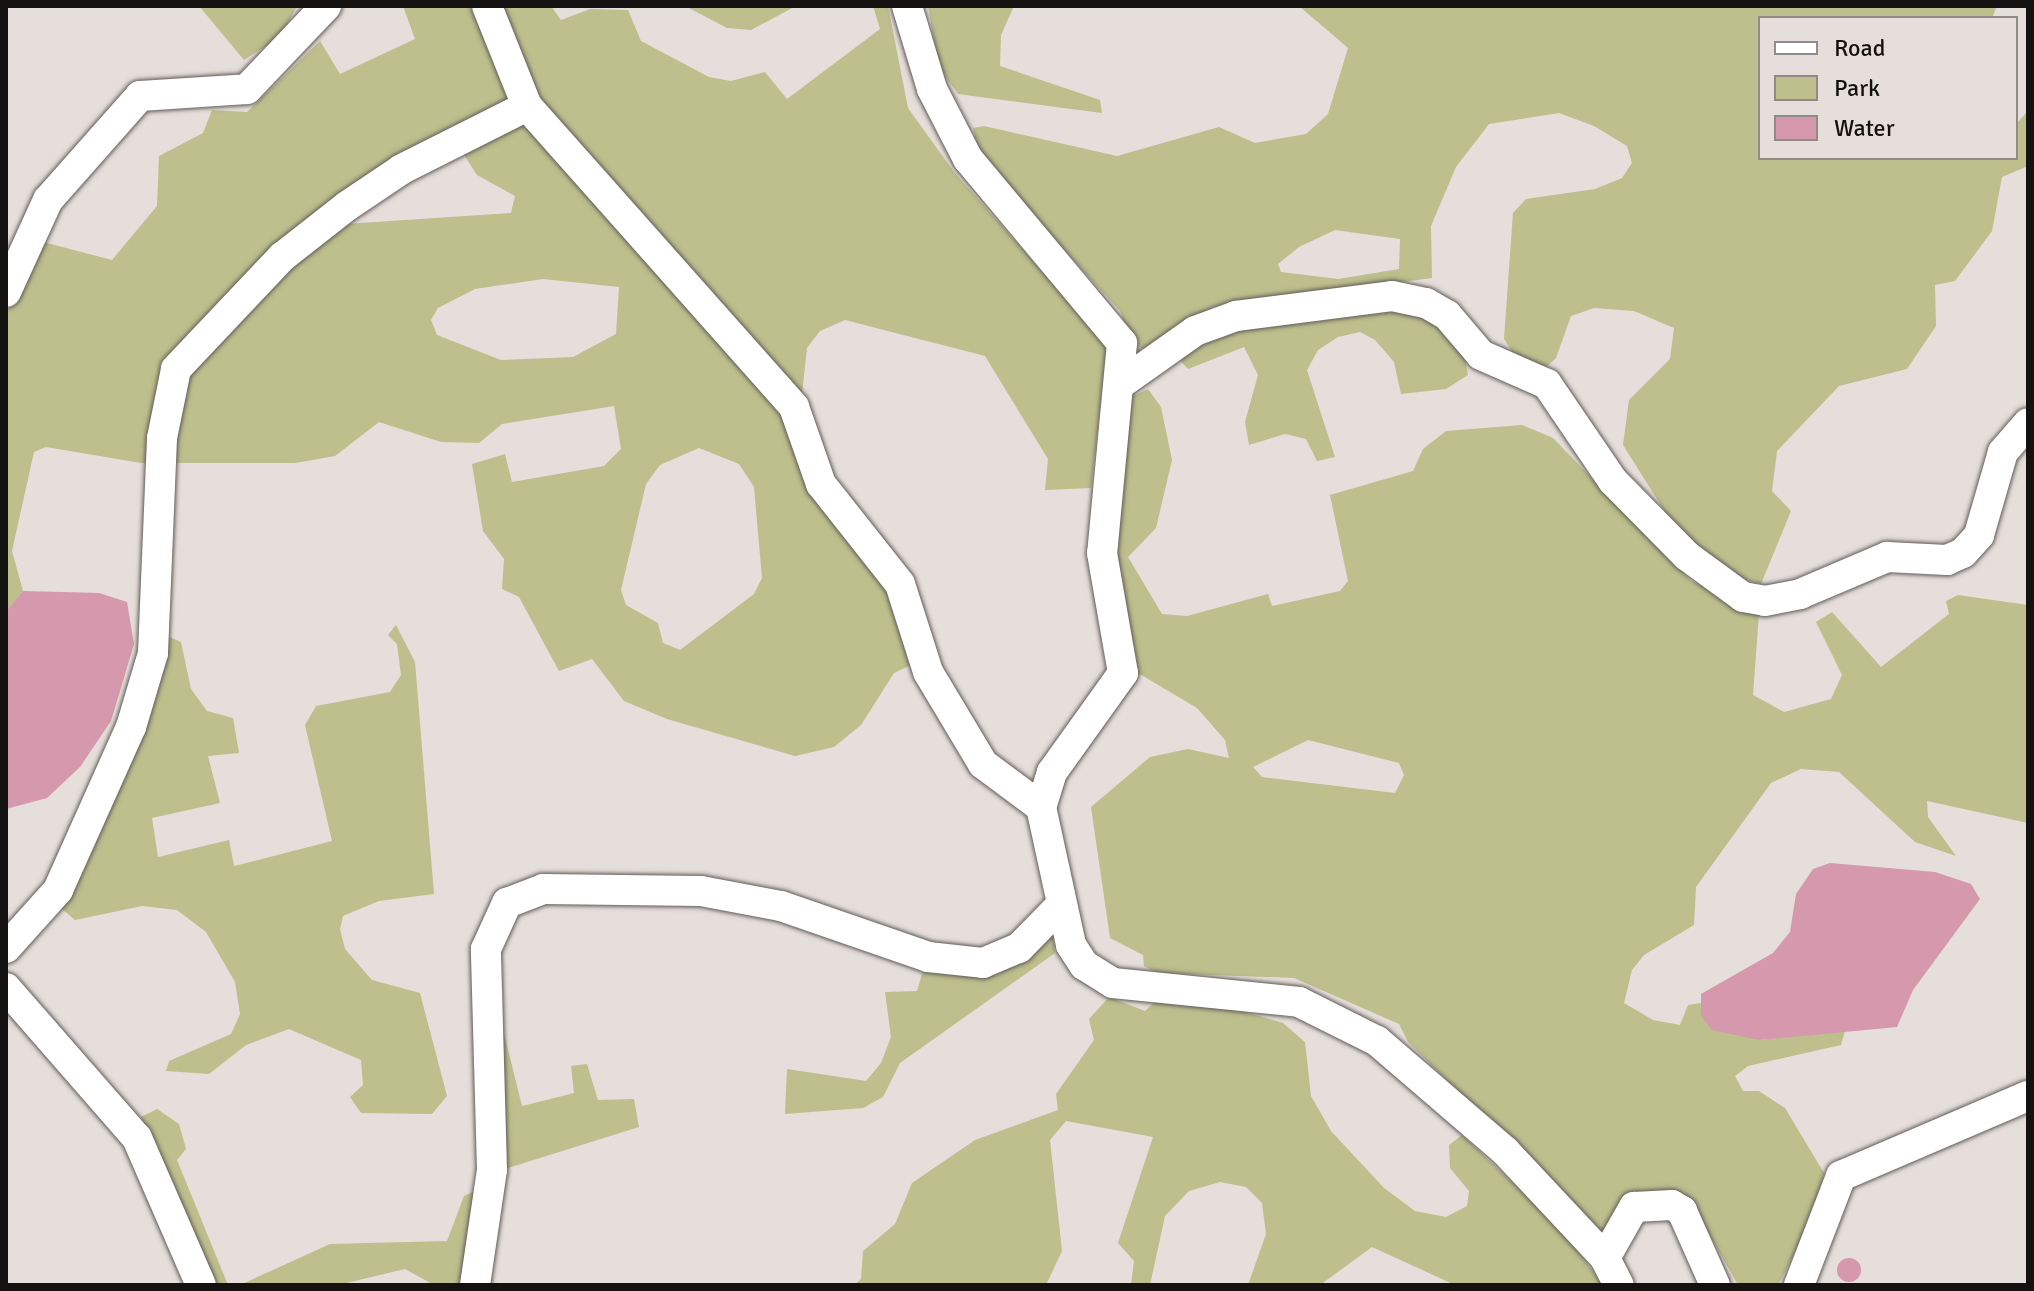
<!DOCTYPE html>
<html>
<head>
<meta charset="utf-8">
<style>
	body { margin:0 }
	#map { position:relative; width:2034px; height:1291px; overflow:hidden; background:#e5deda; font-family:Signika,sans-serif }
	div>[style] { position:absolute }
	.green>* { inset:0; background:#bdbf8d }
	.water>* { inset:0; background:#d598ac }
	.round { border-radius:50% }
	.roads { filter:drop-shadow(0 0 2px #615b58) drop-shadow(0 0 2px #615b58) }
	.minor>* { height:30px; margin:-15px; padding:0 15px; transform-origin:15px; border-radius:15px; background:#fff }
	span { translate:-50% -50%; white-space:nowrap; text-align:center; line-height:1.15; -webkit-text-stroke:8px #e5deda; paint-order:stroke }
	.frame { position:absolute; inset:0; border:8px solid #141210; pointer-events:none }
	.legend { position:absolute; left:1758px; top:16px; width:260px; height:144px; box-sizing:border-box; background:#e5deda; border:2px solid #918c89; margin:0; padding:10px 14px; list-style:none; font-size:24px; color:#141210 }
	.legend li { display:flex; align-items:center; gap:16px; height:40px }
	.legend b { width:40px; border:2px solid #918c89 }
</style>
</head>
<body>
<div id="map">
	<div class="green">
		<i style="clip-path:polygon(199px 6px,297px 6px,280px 37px,244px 60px)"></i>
		<i style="clip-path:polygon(evenodd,403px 6px,551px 6px,561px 20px,590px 9px,628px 10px,641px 41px,709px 77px,731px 81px,765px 72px,787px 99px,880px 29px,873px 6px,888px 6px,908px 108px,954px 172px,1107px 345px,1091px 488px,1045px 490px,1048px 459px,985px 356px,845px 320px,820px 331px,807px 348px,802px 394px,784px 408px,888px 582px,915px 663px,894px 673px,861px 725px,834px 747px,795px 756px,667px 719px,624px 701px,592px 659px,559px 671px,519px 597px,502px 589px,504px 559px,483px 531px,472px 464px,505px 454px,512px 482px,604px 466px,621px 449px,614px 406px,502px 424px,479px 443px,441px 442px,379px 422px,335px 456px,295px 463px,141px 463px,46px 447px,34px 452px,12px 551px,23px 591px,6px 611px,6px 313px,43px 242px,112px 260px,157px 206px,159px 156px,203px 133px,212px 110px,247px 112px,320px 41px,340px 74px,415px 39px,403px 6px,451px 135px,477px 175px,515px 196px,511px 213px,345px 224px,451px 135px,403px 6px,543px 279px,619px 287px,616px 334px,573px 357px,501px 360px,437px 335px,431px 320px,438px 308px,475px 289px,543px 279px,403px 6px,699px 448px,739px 464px,754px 487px,762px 578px,754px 594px,680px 650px,663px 643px,658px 623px,626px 605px,621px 590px,646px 484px,660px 465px,699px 448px)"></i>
		<i style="clip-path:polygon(685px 6px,796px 6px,751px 30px,727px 28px)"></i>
		<i style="clip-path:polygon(928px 6px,1014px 6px,1001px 35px,1000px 66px,1100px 100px,1102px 113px,958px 94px,939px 68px)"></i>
		<i style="clip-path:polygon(evenodd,1299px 6px,1997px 6px,1992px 18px,1760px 18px,1760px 158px,2016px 158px,2016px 124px,2028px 111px,2028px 166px,2002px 177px,1992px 231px,1955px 281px,1935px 285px,1936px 326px,1907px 369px,1839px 386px,1777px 451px,1772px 491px,1791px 511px,1761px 584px,1726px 575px,1677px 531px,1623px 445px,1629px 400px,1670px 359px,1674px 328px,1634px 311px,1594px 308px,1571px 316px,1556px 358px,1544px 369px,1518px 361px,1504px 339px,1513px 213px,1526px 199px,1595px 189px,1622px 178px,1632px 163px,1627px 146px,1594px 126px,1559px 113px,1489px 124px,1456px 167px,1431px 226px,1432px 278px,1213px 307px,1146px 350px,1131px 342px,1120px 311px,979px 156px,973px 128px,984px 126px,1117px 156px,1219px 127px,1255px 143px,1306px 134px,1328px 114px,1348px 48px,1299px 6px,1335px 230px,1400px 239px,1399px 269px,1338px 279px,1281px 272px,1278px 264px,1299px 247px,1335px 230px)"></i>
		<i style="clip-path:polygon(1361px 309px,1431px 313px,1465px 357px,1468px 375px,1446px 389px,1401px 394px,1394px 362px,1375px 340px,1360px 332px,1338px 337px,1318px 350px,1307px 370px,1335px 457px,1317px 461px,1306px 439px,1285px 434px,1249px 445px,1245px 422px,1258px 375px,1244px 347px,1188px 369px,1177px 357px,1199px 339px,1254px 322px)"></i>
		<i style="clip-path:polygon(evenodd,1148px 389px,1161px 407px,1172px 460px,1156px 528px,1128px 557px,1162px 614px,1187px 616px,1268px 594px,1272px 606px,1340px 591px,1348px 581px,1330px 495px,1413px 471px,1423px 449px,1446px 431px,1522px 425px,1553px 438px,1691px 581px,1759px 613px,1753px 695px,1784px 712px,1831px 699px,1842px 675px,1816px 622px,1832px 612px,1881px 667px,1949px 614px,1946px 601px,1958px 595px,2028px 605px,2028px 823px,1927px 801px,1928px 817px,1956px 856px,1915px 842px,1839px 772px,1801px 769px,1771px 783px,1696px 887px,1694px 925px,1644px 955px,1632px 970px,1624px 1003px,1653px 1020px,1680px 1025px,1688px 1005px,1701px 1003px,1701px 1016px,1759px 1040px,1845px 1031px,1841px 1045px,1748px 1066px,1735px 1076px,1743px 1091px,1759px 1091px,1785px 1108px,1824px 1173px,1814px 1216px,1778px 1285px,1738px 1285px,1695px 1209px,1672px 1198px,1603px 1235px,1408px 1042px,1399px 1024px,1294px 978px,1157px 973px,1144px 966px,1143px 955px,1110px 938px,1091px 807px,1150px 757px,1188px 749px,1229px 758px,1225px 740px,1197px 708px,1138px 673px,1111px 544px,1129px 398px,1148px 389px,1308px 740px,1399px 763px,1404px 775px,1395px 793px,1262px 777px,1253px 767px,1308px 740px)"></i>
		<i style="clip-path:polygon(396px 625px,415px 662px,434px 894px,379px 901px,343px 916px,340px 929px,345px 949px,372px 980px,420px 993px,447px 1096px,432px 1114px,361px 1113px,350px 1097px,363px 1085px,361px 1060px,289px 1029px,246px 1045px,209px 1074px,166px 1071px,169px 1061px,231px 1034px,240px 1014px,235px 982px,206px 932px,177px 910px,142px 906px,75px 920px,62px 909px,165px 635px,181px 642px,191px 689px,207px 711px,233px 718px,239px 753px,208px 756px,220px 803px,152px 818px,158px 857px,229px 840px,234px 866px,332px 841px,305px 725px,316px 706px,390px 692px,401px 675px,397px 644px,388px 635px)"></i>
		<i style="clip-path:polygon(1051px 926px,1055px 953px,900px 1063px,883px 1097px,863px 1108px,785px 1114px,787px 1069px,866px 1081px,881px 1063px,891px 1037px,885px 992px,917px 991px,925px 964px,951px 969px)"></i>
		<i style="clip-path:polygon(1109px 997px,1145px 1011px,1157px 1000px,1218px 1004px,1283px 1023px,1305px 1042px,1311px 1096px,1331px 1131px,1384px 1188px,1415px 1211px,1446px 1217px,1467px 1206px,1469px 1191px,1450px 1168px,1449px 1145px,1462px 1135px,1562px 1229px,1603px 1285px,1455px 1285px,1372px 1247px,1320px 1285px,1248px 1285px,1266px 1234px,1262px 1203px,1246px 1187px,1220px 1182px,1189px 1191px,1165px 1216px,1150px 1285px,1131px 1285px,1134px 1261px,1118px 1243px,1153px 1137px,1066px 1121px,1050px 1140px,1062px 1251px,1046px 1285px,854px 1285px,861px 1279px,863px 1251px,895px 1224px,912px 1183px,975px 1140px,1058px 1110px,1056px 1094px,1094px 1040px,1089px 1019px)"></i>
		<i style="clip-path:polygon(501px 1021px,522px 1106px,574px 1093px,571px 1066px,587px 1064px,598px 1100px,634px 1099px,639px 1127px,505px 1169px)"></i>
		<i style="clip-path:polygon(157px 1109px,179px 1124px,186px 1149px,177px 1160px,228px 1285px,210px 1285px,141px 1117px)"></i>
		<i style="clip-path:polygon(473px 1192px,483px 1196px,468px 1285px,434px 1285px,405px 1269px,338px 1285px,240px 1285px,330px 1244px,447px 1241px,464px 1196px)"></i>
	</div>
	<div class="water">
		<i style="clip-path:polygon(23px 591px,99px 593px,127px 602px,134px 644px,111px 721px,80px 767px,47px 798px,6px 809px,6px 611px)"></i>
		<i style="clip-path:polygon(1830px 863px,1935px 872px,1971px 884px,1980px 899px,1913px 990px,1897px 1027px,1759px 1040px,1712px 1030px,1701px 1016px,1701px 994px,1773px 953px,1790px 932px,1796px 894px,1813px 869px)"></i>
		<i class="round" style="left:1837px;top:1258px;width:24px;height:24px"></i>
	</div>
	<div class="roads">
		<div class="minor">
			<i style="left:487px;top:6px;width:108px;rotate:68.2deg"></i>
			<i style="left:527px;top:106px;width:402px;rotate:48.4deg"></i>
			<i style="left:794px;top:407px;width:82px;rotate:70.7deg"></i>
			<i style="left:821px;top:484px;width:127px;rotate:51.7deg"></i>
			<i style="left:900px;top:584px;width:92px;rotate:72.3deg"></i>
			<i style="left:928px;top:672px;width:107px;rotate:59.1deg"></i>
			<i style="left:983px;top:764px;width:72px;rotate:36.6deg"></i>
			<i style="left:907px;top:6px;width:87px;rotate:73.2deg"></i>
			<i style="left:932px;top:89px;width:79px;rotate:62.8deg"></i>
			<i style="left:968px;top:159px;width:240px;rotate:50.1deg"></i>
			<i style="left:1122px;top:343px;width:211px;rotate:95.4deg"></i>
			<i style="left:1102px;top:553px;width:122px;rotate:80.1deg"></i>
			<i style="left:1123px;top:673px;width:122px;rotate:125.6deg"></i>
			<i style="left:1052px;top:772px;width:37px;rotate:107deg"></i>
			<i style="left:1041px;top:807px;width:141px;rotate:77.7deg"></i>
			<i style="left:1071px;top:945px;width:24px;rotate:57deg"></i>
			<i style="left:1084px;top:965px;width:34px;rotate:32deg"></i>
			<i style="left:1113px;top:983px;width:187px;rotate:5.8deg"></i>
			<i style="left:1299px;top:1002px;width:87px;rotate:26.6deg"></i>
			<i style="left:1377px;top:1041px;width:169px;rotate:40.7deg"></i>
			<i style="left:1505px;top:1151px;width:146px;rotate:46.9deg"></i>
			<i style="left:1605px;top:1258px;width:30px;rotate:63deg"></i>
			<i style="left:6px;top:292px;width:101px;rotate:-65.5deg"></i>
			<i style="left:48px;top:200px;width:139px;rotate:-48.5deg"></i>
			<i style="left:140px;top:96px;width:107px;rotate:-3.7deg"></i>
			<i style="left:247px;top:89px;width:115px;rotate:-46.4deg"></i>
			<i style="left:1123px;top:382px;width:88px;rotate:-35.3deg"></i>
			<i style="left:1195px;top:331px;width:44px;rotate:-20.1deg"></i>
			<i style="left:1236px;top:316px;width:157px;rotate:-7.3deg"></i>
			<i style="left:1392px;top:296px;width:35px;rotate:12deg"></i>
			<i style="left:1426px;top:303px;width:24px;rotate:30deg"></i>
			<i style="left:1447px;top:315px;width:52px;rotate:49.6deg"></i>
			<i style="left:1481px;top:355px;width:72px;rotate:23.7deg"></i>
			<i style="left:1547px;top:384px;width:117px;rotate:55.8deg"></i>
			<i style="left:1613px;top:481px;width:105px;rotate:45.4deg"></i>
			<i style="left:1687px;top:556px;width:69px;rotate:36.2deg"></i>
			<i style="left:1743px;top:597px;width:22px;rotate:10deg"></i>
			<i style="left:1765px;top:601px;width:36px;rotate:-11deg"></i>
			<i style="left:1800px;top:594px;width:95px;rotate:-23deg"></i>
			<i style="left:1887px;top:557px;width:60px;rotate:2.9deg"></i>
			<i style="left:1947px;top:560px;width:17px;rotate:-24deg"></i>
			<i style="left:1963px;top:553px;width:24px;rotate:-48deg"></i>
			<i style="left:1979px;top:535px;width:86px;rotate:-73.9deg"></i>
			<i style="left:2003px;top:452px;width:38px;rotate:-49deg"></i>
			<i style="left:6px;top:948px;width:78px;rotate:-48.1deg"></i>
			<i style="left:58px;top:890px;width:179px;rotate:-65.9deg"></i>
			<i style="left:131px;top:727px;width:77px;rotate:-73.4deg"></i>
			<i style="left:153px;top:653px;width:215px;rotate:-87.6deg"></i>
			<i style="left:162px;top:438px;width:70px;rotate:-78.5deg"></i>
			<i style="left:176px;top:369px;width:154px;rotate:-46.6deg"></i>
			<i style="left:282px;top:257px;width:83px;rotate:-38.1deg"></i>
			<i style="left:347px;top:206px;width:66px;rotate:-33.9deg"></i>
			<i style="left:402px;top:169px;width:140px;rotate:-26.7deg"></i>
			<i style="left:6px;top:988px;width:199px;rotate:48.9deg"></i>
			<i style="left:137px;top:1138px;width:160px;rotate:66.5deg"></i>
			<i style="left:1605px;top:1258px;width:59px;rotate:-60.4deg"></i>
			<i style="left:1634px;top:1207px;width:38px;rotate:-3deg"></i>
			<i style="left:1672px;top:1205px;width:12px;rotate:31deg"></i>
			<i style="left:1682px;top:1211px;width:81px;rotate:66deg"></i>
			<i style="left:475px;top:1285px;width:116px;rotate:-81.6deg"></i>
			<i style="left:492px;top:1170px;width:221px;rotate:-91.6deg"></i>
			<i style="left:486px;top:949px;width:51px;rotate:-65.5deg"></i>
			<i style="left:507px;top:903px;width:39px;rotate:-21deg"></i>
			<i style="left:543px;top:889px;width:158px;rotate:0.7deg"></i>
			<i style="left:701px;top:891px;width:81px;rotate:10.6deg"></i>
			<i style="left:781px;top:906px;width:156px;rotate:19.1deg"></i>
			<i style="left:928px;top:957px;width:55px;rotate:6.2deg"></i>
			<i style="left:983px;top:963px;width:39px;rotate:-23deg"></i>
			<i style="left:1019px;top:948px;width:57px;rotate:-45.7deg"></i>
			<i style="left:1799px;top:1285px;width:117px;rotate:-68.9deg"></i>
			<i style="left:1841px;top:1176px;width:203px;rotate:-23.2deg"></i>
		</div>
	</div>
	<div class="frame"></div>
	<ul class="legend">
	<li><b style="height:10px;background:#fff"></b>Road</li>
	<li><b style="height:22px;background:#bdbf8d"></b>Park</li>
	<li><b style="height:22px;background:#d598ac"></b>Water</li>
	</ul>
</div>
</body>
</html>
